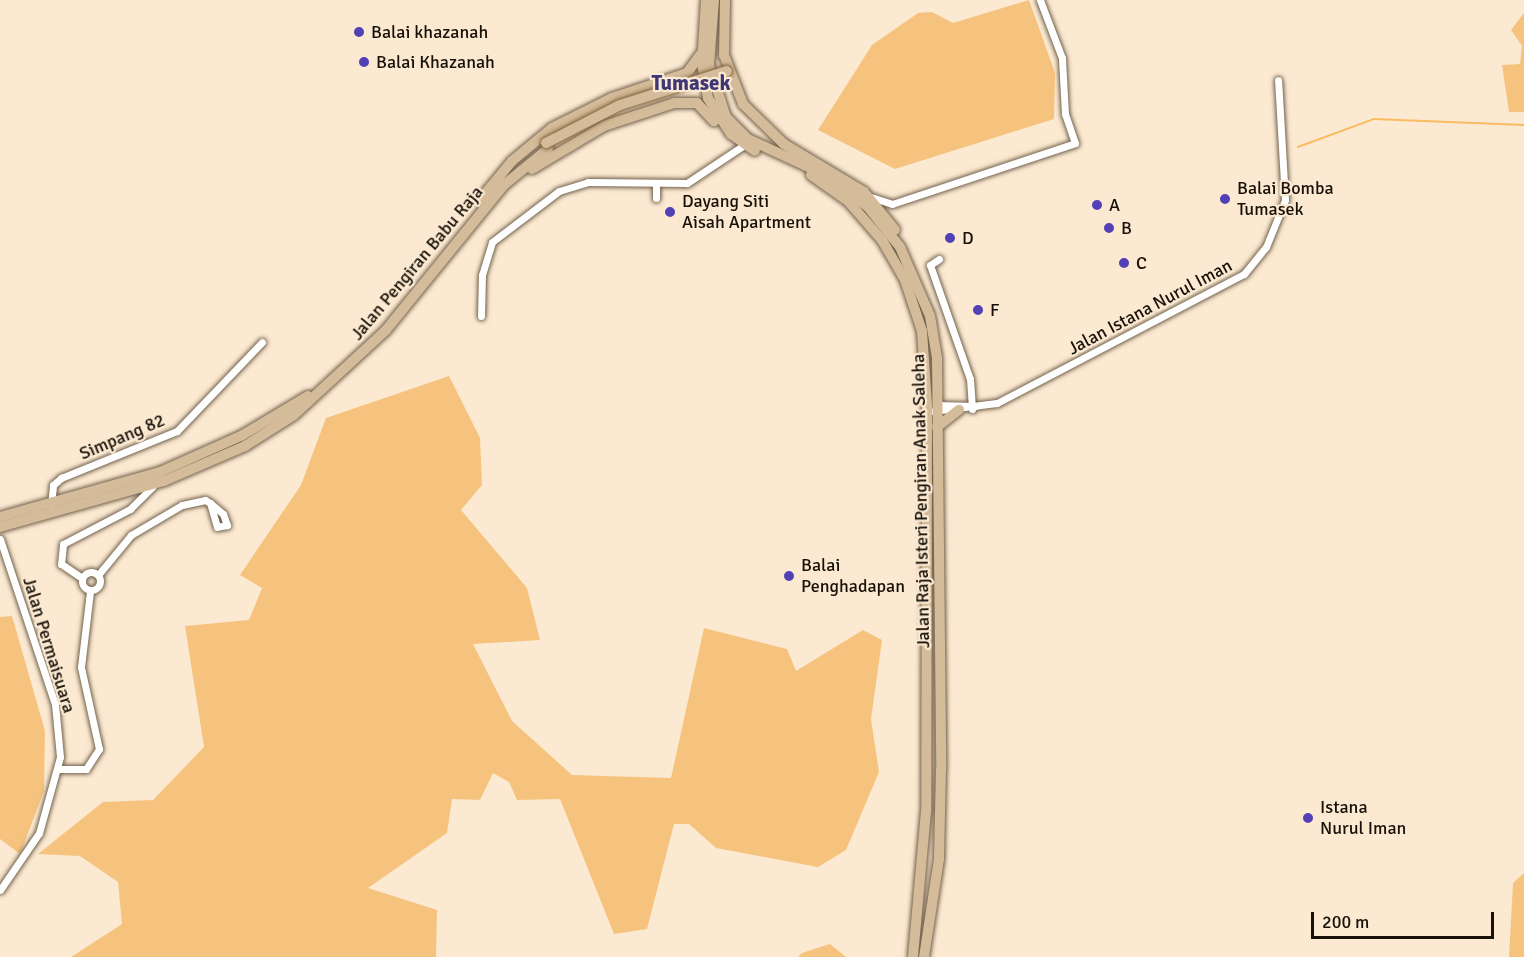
<!DOCTYPE html>
<html>
<head>
<meta charset="utf-8">
<style>
	body { margin:0 }
	#map { position:relative; width:1524px; height:957px; overflow:hidden; background:#fce9d1; font-family:Signika,sans-serif }
	div>[style] { position:absolute }
	.green>* { inset:0; background:#f6c37e }
	.stream>* { height:1.5px; margin:-0.75px; padding:0 0.75px; transform-origin:0.75px; border-radius:0.75px; background:#fabb61 }
	.roads { filter:drop-shadow(0 0 2px #72624d) drop-shadow(0 0 2px #72624d) }
	.minor>* { height:7px; margin:-3.5px; padding:0 3.5px; transform-origin:3.5px; border-radius:3.5px; background:#fff }
	.minor>.ring { margin:-3.5px; padding:0; box-sizing:content-box; background:none; border:7px solid #fff; border-radius:50% }
	.primary>* { height:10px; margin:-5px; padding:0 5px; transform-origin:5px; border-radius:5px; background:#d4bb99 }
	.bridges { filter:drop-shadow(0 0 2px #80623a) drop-shadow(0 0 2px #80623a) }
	.primary-bridge>* { height:10px; margin:-5px; padding:0 5px; transform-origin:5px; border-radius:5px; background:#d4bb99 }
	.dots>* { width:16px; height:16px; translate:-50% -50%; box-sizing:border-box; border:3px solid #fce9d1; border-radius:50% }
	span { translate:-50% -50%; white-space:nowrap; text-align:center; line-height:1.15; -webkit-text-stroke:4.5px #fce9d1; paint-order:stroke }
	.poi-label { font-size:18px; color:#171109 }
	.left { translate:0 -50%; text-align:left }
	.street-label { font-size:18px; color:#171109 }
	.quarter-label { font-size:21px; color:#3d3875; font-weight:700 }
	.scale { position:absolute; left:1311px; top:912px; width:183px; height:27px; box-sizing:border-box; border:3px solid #171109; border-top:0; padding-left:8px; font-size:18px; line-height:21px; white-space:nowrap; color:#171109; -webkit-text-stroke:4px #fce9d1; paint-order:stroke }
</style>
</head>
<body>
<div id="map">
	<div class="green">
		<i style="clip-path:polygon(1029px 0,1055px 73px,1054px 119px,895px 169px,818px 130px,872px 45px,918px 13px,932px 12px,953px 23px)"></i>
		<i style="clip-path:polygon(1524px 13px,1524px 112px,1509px 112px,1502px 65px,1520px 64px,1522px 46px,1511px 30px)"></i>
		<i style="clip-path:polygon(449px 376px,480px 438px,482px 485px,461px 510px,527px 588px,540px 640px,473px 644px,512px 721px,572px 775px,671px 778px,704px 628px,787px 649px,796px 671px,863px 630px,882px 640px,871px 719px,879px 772px,846px 850px,818px 867px,716px 848px,689px 824px,674px 824px,647px 929px,614px 934px,560px 799px,517px 800px,509px 782px,493px 773px,480px 800px,452px 799px,447px 833px,368px 888px,437px 910px,436px 957px,71px 957px,122px 924px,118px 882px,80px 856px,38px 854px,103px 802px,153px 800px,204px 747px,185px 626px,249px 620px,262px 588px,240px 575px,301px 485px,326px 418px)"></i>
		<i style="clip-path:polygon(12px 616px,45px 731px,44px 791px,20px 854px,0 839px,0 617px)"></i>
		<i style="clip-path:polygon(1524px 873px,1524px 957px,1509px 957px,1513px 883px)"></i>
		<i style="clip-path:polygon(830px 944px,846px 957px,798px 957px,802px 953px)"></i>
	</div>
	<div class="stream">
		<i style="left:1298px;top:147px;width:81px;rotate:-20.2deg"></i>
		<i style="left:1374px;top:119px;width:150px;rotate:2.3deg"></i>
	</div>
	<div class="roads">
		<div class="minor">
			<i style="left:656px;top:187px;width:11px;rotate:90deg"></i>
			<i style="left:871px;top:197px;width:22px;rotate:18deg"></i>
			<i style="left:892px;top:204px;width:193px;rotate:-18.4deg"></i>
			<i style="left:1075px;top:143px;width:31px;rotate:-109deg"></i>
			<i style="left:1065px;top:114px;width:56px;rotate:-93.1deg"></i>
			<i style="left:1062px;top:58px;width:62px;rotate:-110.8deg"></i>
			<i style="left:939px;top:259px;width:11px;rotate:146deg"></i>
			<i style="left:930px;top:265px;width:121px;rotate:70.7deg"></i>
			<i style="left:970px;top:379px;width:30px;rotate:86deg"></i>
			<i style="left:481px;top:316px;width:41px;rotate:-88.6deg"></i>
			<i style="left:482px;top:275px;width:34px;rotate:-73deg"></i>
			<i style="left:492px;top:242px;width:84px;rotate:-37.3deg"></i>
			<i style="left:559px;top:191px;width:30px;rotate:-17deg"></i>
			<i style="left:588px;top:182px;width:99px;rotate:0.6deg"></i>
			<i style="left:687px;top:183px;width:69px;rotate:-33.7deg"></i>
			<i style="left:936px;top:405px;width:40px;rotate:1.4deg"></i>
			<i style="left:933px;top:411px;width:64px;rotate:-7.1deg"></i>
			<i style="left:997px;top:403px;width:279px;rotate:-27.6deg"></i>
			<i style="left:1244px;top:274px;width:35px;rotate:-51deg"></i>
			<i style="left:1266px;top:247px;width:51px;rotate:-68deg"></i>
			<i style="left:1285px;top:200px;width:120px;rotate:-93.3deg"></i>
			<i style="left:51px;top:505px;width:20px;rotate:-84deg"></i>
			<i style="left:53px;top:485px;width:11px;rotate:-41deg"></i>
			<i style="left:61px;top:478px;width:125px;rotate:-22.1deg"></i>
			<i style="left:177px;top:431px;width:123px;rotate:-46.3deg"></i>
			<i style="left:0;top:539px;width:174px;rotate:71.6deg"></i>
			<i style="left:55px;top:704px;width:53px;rotate:84.6deg"></i>
			<i style="left:60px;top:757px;width:79px;rotate:105.4deg"></i>
			<i style="left:39px;top:833px;width:69px;rotate:124.4deg"></i>
			<i class="ring" style="left:82px;top:572px;width:11px;height:11px"></i>
			<i style="left:98px;top:575px;width:52px;rotate:-50.5deg"></i>
			<i style="left:131px;top:535px;width:59px;rotate:-30.5deg"></i>
			<i style="left:182px;top:505px;width:24px;rotate:-12deg"></i>
			<i style="left:205px;top:500px;width:6px;rotate:31deg"></i>
			<i style="left:210px;top:503px;width:17px;rotate:40deg"></i>
			<i style="left:223px;top:514px;width:12px;rotate:70deg"></i>
			<i style="left:227px;top:525px;width:10px;rotate:169deg"></i>
			<i style="left:217px;top:527px;width:25px;rotate:-106deg"></i>
			<i style="left:82px;top:578px;width:25px;rotate:-146deg"></i>
			<i style="left:61px;top:564px;width:20px;rotate:-84deg"></i>
			<i style="left:63px;top:544px;width:76px;rotate:-27.6deg"></i>
			<i style="left:130px;top:509px;width:33px;rotate:-45deg"></i>
			<i style="left:60px;top:769px;width:26px"></i>
			<i style="left:86px;top:769px;width:24px;rotate:-57deg"></i>
			<i style="left:99px;top:749px;width:84px;rotate:-102.4deg"></i>
			<i style="left:81px;top:667px;width:77px;rotate:-83.2deg"></i>
		</div>
		<div class="primary">
			<i style="left:706px;top:0;width:64px;rotate:93.6deg"></i>
			<i style="left:702px;top:64px;width:35px;rotate:80deg"></i>
			<i style="left:708px;top:98px;width:43px;rotate:57.4deg"></i>
			<i style="left:731px;top:134px;width:29px;rotate:35deg"></i>
			<i style="left:714px;top:0;width:65px;rotate:94.4deg"></i>
			<i style="left:709px;top:65px;width:55px;rotate:71.9deg"></i>
			<i style="left:726px;top:117px;width:31px;rotate:45deg"></i>
			<i style="left:748px;top:139px;width:88px;rotate:24.8deg"></i>
			<i style="left:828px;top:176px;width:51px;rotate:37.8deg"></i>
			<i style="left:868px;top:207px;width:51px;rotate:51.3deg"></i>
			<i style="left:900px;top:247px;width:75px;rotate:66.5deg"></i>
			<i style="left:930px;top:316px;width:43px;rotate:80.5deg"></i>
			<i style="left:937px;top:358px;width:411px;rotate:89.4deg"></i>
			<i style="left:941px;top:769px;width:90px;rotate:91.3deg"></i>
			<i style="left:939px;top:859px;width:99px;rotate:98.7deg"></i>
			<i style="left:725px;top:0;width:55px;rotate:91deg"></i>
			<i style="left:724px;top:55px;width:53px;rotate:68.8deg"></i>
			<i style="left:743px;top:104px;width:57px;rotate:44.3deg"></i>
			<i style="left:784px;top:144px;width:93px;rotate:31deg"></i>
			<i style="left:864px;top:192px;width:49px;rotate:50.8deg"></i>
			<i style="left:532px;top:169px;width:84px;rotate:-30.8deg"></i>
			<i style="left:604px;top:126px;width:74px;rotate:-18.2deg"></i>
			<i style="left:674px;top:103px;width:23px"></i>
			<i style="left:697px;top:103px;width:25px;rotate:47deg"></i>
			<i style="left:811px;top:175px;width:45px;rotate:35.1deg"></i>
			<i style="left:848px;top:201px;width:52px;rotate:48.9deg"></i>
			<i style="left:882px;top:240px;width:46px;rotate:60.1deg"></i>
			<i style="left:905px;top:280px;width:54px;rotate:71.6deg"></i>
			<i style="left:922px;top:331px;width:74px;rotate:86.1deg"></i>
			<i style="left:927px;top:405px;width:406px;rotate:90.1deg"></i>
			<i style="left:926px;top:811px;width:147px;rotate:95.1deg"></i>
			<i style="left:480px;top:200px;width:50px;rotate:-50.6deg"></i>
			<i style="left:512px;top:161px;width:52px;rotate:-39.5deg"></i>
			<i style="left:552px;top:128px;width:67px;rotate:-26.6deg"></i>
			<i style="left:612px;top:98px;width:79px;rotate:-18.4deg"></i>
			<i style="left:687px;top:73px;width:24px;rotate:-54deg"></i>
			<i style="left:937px;top:427px;width:28px;rotate:-38deg"></i>
			<i style="left:0;top:517px;width:166px;rotate:-15.7deg"></i>
			<i style="left:160px;top:472px;width:89px;rotate:-24deg"></i>
			<i style="left:241px;top:436px;width:78px;rotate:-30.8deg"></i>
			<i style="left:0;top:527px;width:170px;rotate:-15.7deg"></i>
			<i style="left:164px;top:481px;width:88px;rotate:-23.4deg"></i>
			<i style="left:245px;top:446px;width:58px;rotate:-32.3deg"></i>
			<i style="left:294px;top:415px;width:125px;rotate:-42.7deg"></i>
			<i style="left:386px;top:330px;width:187px;rotate:-50.9deg"></i>
			<i style="left:504px;top:185px;width:57px;rotate:-39.3deg"></i>
		</div>
	</div>
	<div class="bridges">
		<div class="primary-bridge">
			<i style="left:546px;top:143px;width:83px;rotate:-27.2deg"></i>
			<i style="left:620px;top:105px;width:112px;rotate:-17.6deg"></i>
		</div>
	</div>
	<div class="dots">
		<i style="left:359px;top:32px;background:#5240b7"></i>
		<i style="left:364px;top:62px;background:#5240b7"></i>
		<i style="left:1225px;top:199px;background:#5240b7"></i>
		<i style="left:1097px;top:205px;background:#5240b7"></i>
		<i style="left:670px;top:212px;background:#5240b7"></i>
		<i style="left:1109px;top:228px;background:#5240b7"></i>
		<i style="left:950px;top:238px;background:#5240b7"></i>
		<i style="left:1124px;top:263px;background:#5240b7"></i>
		<i style="left:978px;top:310px;background:#5240b7"></i>
		<i style="left:789px;top:576px;background:#5240b7"></i>
		<i style="left:1308px;top:818px;background:#5240b7"></i>
	</div>
	<div class="poi-label">
		<span class="left" style="left:371px;top:32px">Balai khazanah</span>
		<span class="left" style="left:376px;top:62px">Balai Khazanah</span>
		<span class="left" style="left:1237px;top:199px">Balai Bomba<br>Tumasek</span>
		<span class="left" style="left:682px;top:212px">Dayang Siti<br>Aisah Apartment</span>
		<span class="left" style="left:1109px;top:205px">A</span>
		<span class="left" style="left:1121px;top:228px">B</span>
		<span class="left" style="left:962px;top:238px">D</span>
		<span class="left" style="left:1136px;top:263px">C</span>
		<span class="left" style="left:990px;top:310px">F</span>
		<span class="left" style="left:801px;top:576px">Balai<br>Penghadapan</span>
		<span class="left" style="left:1320px;top:818px">Istana<br>Nurul Iman</span>
	</div>
	<div class="street-label">
		<span style="left:417px;top:263px;rotate:-50deg">Jalan Pengiran Babu Raja</span>
		<span style="left:1150px;top:307px;rotate:-28deg">Jalan Istana Nurul Iman</span>
		<span style="left:122px;top:437px;rotate:-23deg">Simpang 82</span>
		<span style="left:921px;top:501px;rotate:-91deg">Jalan Raja Isteri Pengiran Anak Saleha</span>
		<span style="left:49px;top:645px;rotate:73deg">Jalan Permaisuara</span>
	</div>
	<div class="quarter-label">
		<span style="left:691px;top:83px">Tumasek</span>
	</div>
	<div class="scale">200 m</div>
</div>
</body>
</html>
